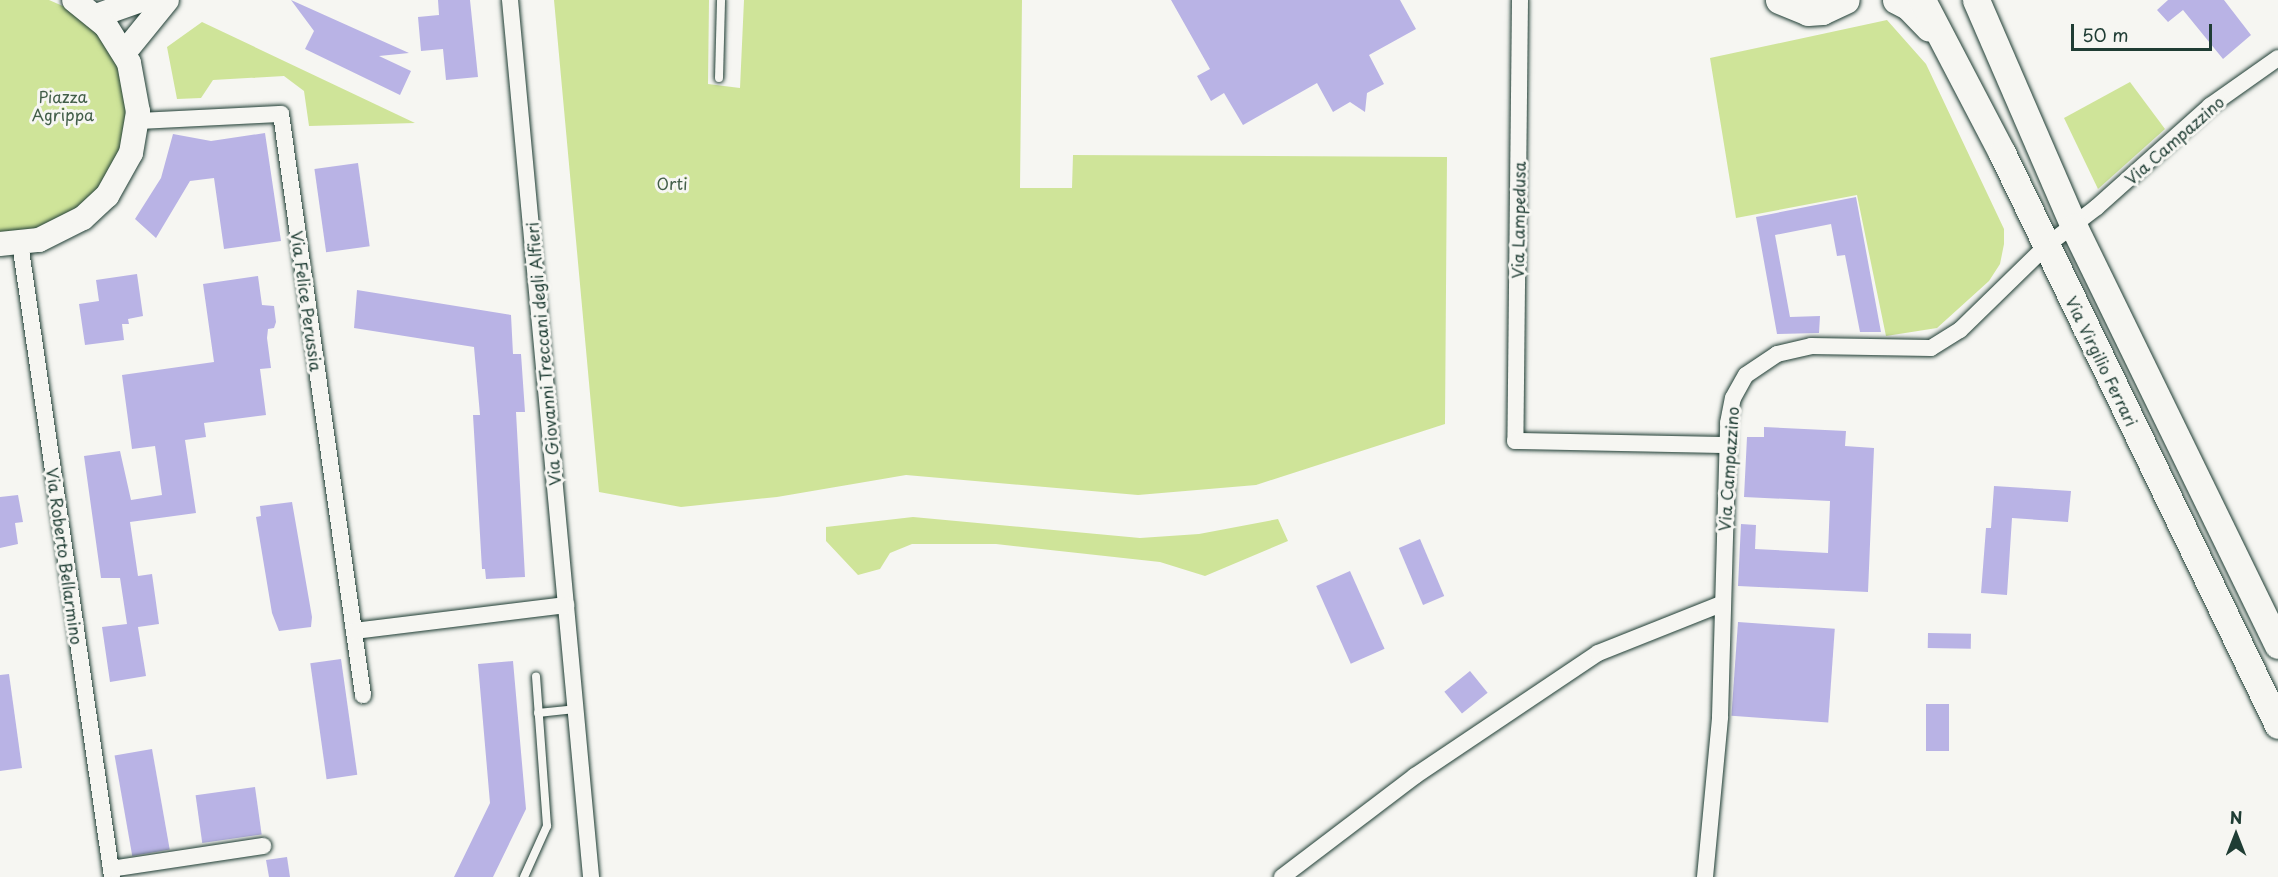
<!DOCTYPE html>
<html>
<head>
<meta charset="utf-8">
<style>
	body { margin:0 }
	#map { position:relative; width:2278px; height:877px; overflow:hidden; background:#f6f6f2; font-family:"Playpen Sans",sans-serif }
	div>[style] { position:absolute }
	.green>* { inset:0; background:#cfe499 }
	.building>* { inset:0; background:#b9b3e5; transform-origin:0 0 }
	.roads { filter:drop-shadow(0 0 2px #1f3d34) drop-shadow(0 0 2px #1f3d34) }
	.service>* { height:8px; margin:-4px; padding:0 4px; transform-origin:4px; border-radius:4px; background:#f6f6f2 }
	.minor>* { height:16px; margin:-8px; padding:0 8px; transform-origin:8px; border-radius:8px; background:#f6f6f2 }
	.secondary>* { height:24px; margin:-12px; padding:0 12px; transform-origin:12px; border-radius:12px; background:#f6f6f2 }
	.primary>* { height:27px; margin:-13.5px; padding:0 13.5px; transform-origin:13.5px; border-radius:13.5px; background:#f6f6f2 }
	span { translate:-50% -50%; white-space:nowrap; text-align:center; line-height:1.15; -webkit-text-stroke:6px #f6f6f2; paint-order:stroke }
	.park-label { font-size:16px; color:#425e48 }
	.street-label { font-size:16px; color:#1f3d34 }
	.north { position:absolute; left:2206px; top:805px; width:60px; height:60px; -webkit-text-stroke:4px #f6f6f2; paint-order:stroke; rotate:0deg; font-size:16px; font-weight:700; line-height:24px; text-align:center; color:#1f3d34 }
	.north::after { content:''; display:block; margin:auto; width:21px; height:27px; background:#1f3d34; clip-path:polygon(50% 0,100% 100%,50% 72%,0 100%) }
	.scale { position:absolute; left:2071px; top:24px; width:141px; height:27px; box-sizing:border-box; border:3px solid #1f3d34; border-top:0; padding-left:8px; font-size:18px; line-height:21px; white-space:nowrap; color:#1f3d34; -webkit-text-stroke:4px #f6f6f2; paint-order:stroke }
</style>
</head>
<body>
<div id="map">
	<div class="green">
		<i style="clip-path:polygon(0 0,49px 0,72px 10px,101px 36px,120px 70px,128px 108px,123px 147px,107px 182px,80px 210px,46px 228px,0 234px)"></i>
		<i style="clip-path:polygon(554px 0,709px 0,708px 84px,740px 88px,744px 0,1022px 0,1020px 188px,1072px 188px,1073px 155px,1447px 157px,1445px 424px,1256px 485px,1138px 495px,906px 475px,777px 497px,681px 507px,599px 492px)"></i>
		<i style="clip-path:polygon(1887px 20px,1926px 64px,2004px 229px,2004px 244px,2000px 264px,1989px 281px,1937px 328px,1886px 336px,1857px 195px,1736px 218px,1710px 58px)"></i>
		<i style="clip-path:polygon(202px 22px,415px 123px,309px 126px,304px 91px,284px 76px,213px 80px,201px 98px,177px 99px,167px 47px)"></i>
		<i style="clip-path:polygon(2130px 82px,2165px 129px,2098px 189px,2064px 118px)"></i>
		<i style="clip-path:polygon(913px 517px,1140px 538px,1199px 534px,1278px 519px,1288px 541px,1205px 576px,1160px 562px,996px 544px,912px 544px,890px 553px,880px 569px,858px 575px,826px 541px,826px 527px)"></i>
	</div>
	<div class="building">
		<i style="clip-path:polygon(291px 0,409px 53px,379px 56px,411px 71px,400px 95px,305px 49px,314px 31px)"></i>
		<i style="clip-path:polygon(438px 0,470px 0,478px 77px,446px 80px,443px 49px,421px 51px,418px 17px,439px 15px)"></i>
		<i style="clip-path:polygon(1171px 0,1400px 0,1416px 29px,1369px 55px,1384px 84px,1367px 93px,1365px 112px,1350px 102px,1333px 112px,1317px 83px,1243px 125px,1224px 93px,1211px 101px,1197px 76px,1210px 69px)"></i>
		<i style="clip-path:polygon(2168px 0,2224px 0,2251px 35px,2223px 59px,2183px 10px,2168px 22px,2157px 10px)"></i>
		<i style="clip-path:polygon(265px 133px,281px 241px,224px 249px,214px 178px,190px 181px,156px 238px,135px 219px,161px 178px,173px 134px,211px 141px)"></i>
		<i style="left:358px;top:163px;width:84px;height:44px;rotate:82deg"></i>
		<i style="clip-path:polygon(1856px 197px,1881px 332px,1860px 332px,1845px 255px,1837px 256px,1831px 224px,1775px 235px,1790px 317px,1820px 316px,1819px 333px,1777px 334px,1756px 217px)"></i>
		<i style="clip-path:polygon(137px 274px,143px 316px,128px 319px,129px 324px,122px 324px,124px 340px,85px 345px,79px 304px,99px 301px,96px 280px)"></i>
		<i style="clip-path:polygon(258px 276px,262px 305px,274px 306px,276px 322px,274px 328px,268px 329px,267px 338px,271px 368px,260px 369px,266px 415px,204px 423px,206px 437px,185px 440px,196px 513px,130px 522px,138px 576px,152px 574px,159px 624px,138px 627px,146px 676px,110px 682px,102px 627px,127px 624px,120px 578px,101px 578px,84px 456px,120px 451px,131px 500px,162px 495px,155px 446px,132px 449px,122px 375px,214px 362px,203px 284px)"></i>
		<i style="clip-path:polygon(357px 290px,511px 315px,513px 354px,521px 354px,525px 412px,516px 412px,525px 577px,486px 579px,485px 569px,482px 569px,473px 415px,480px 415px,474px 347px,354px 328px)"></i>
		<i style="clip-path:polygon(1764px 427px,1846px 431px,1845px 446px,1874px 448px,1868px 592px,1738px 586px,1741px 524px,1756px 525px,1755px 549px,1828px 553px,1830px 501px,1744px 497px,1747px 437px,1764px 437px)"></i>
		<i style="clip-path:polygon(1994px 486px,2071px 491px,2068px 522px,2012px 518px,2007px 595px,1981px 593px,1986px 528px,1991px 528px)"></i>
		<i style="clip-path:polygon(18px 495px,23px 522px,15px 523px,18px 544px,0 548px,0 497px)"></i>
		<i style="clip-path:polygon(292px 502px,312px 617px,311px 627px,279px 631px,272px 613px,256px 517px,261px 516px,260px 506px)"></i>
		<i style="left:1420px;top:539px;width:62px;height:23px;rotate:67deg"></i>
		<i style="left:1350px;top:571px;width:85px;height:37px;rotate:66deg"></i>
		<i style="left:1738px;top:622px;width:97px;height:94px;rotate:4deg"></i>
		<i style="left:1928px;top:633px;width:43px;height:15px;rotate:1deg"></i>
		<i style="left:341px;top:659px;width:117px;height:31px;rotate:82deg"></i>
		<i style="clip-path:polygon(513px 661px,526px 809px,493px 877px,454px 877px,490px 803px,478px 664px)"></i>
		<i style="left:1470px;top:671px;width:28px;height:33px;rotate:51deg"></i>
		<i style="clip-path:polygon(9px 674px,22px 768px,0 771px,0 675px)"></i>
		<i style="left:1926px;top:704px;width:23px;height:47px"></i>
		<i style="left:152px;top:749px;width:102px;height:38px;rotate:80deg"></i>
		<i style="left:255px;top:787px;width:48px;height:60px;rotate:82deg"></i>
		<i style="clip-path:polygon(287px 857px,290px 877px,269px 877px,266px 860px)"></i>
	</div>
	<div class="roads">
		<div class="service">
			<i style="left:719px;top:78px;width:78px;rotate:-88.5deg"></i>
			<i style="left:538px;top:713px;width:37px;rotate:-6deg"></i>
			<i style="left:524px;top:877px;width:56px;rotate:-65.7deg"></i>
			<i style="left:547px;top:826px;width:150px;rotate:-94.2deg"></i>
		</div>
		<div class="minor">
			<i style="left:510px;top:0;width:881px;rotate:84.72deg"></i>
			<i style="left:1520px;top:0;width:441px;rotate:90.6deg"></i>
			<i style="left:1515px;top:441px;width:212px;rotate:1.1deg"></i>
			<i style="left:137px;top:121px;width:144px;rotate:-2.8deg"></i>
			<i style="left:281px;top:114px;width:587px;rotate:81.97deg"></i>
			<i style="left:20px;top:243px;width:641px;rotate:81.74deg"></i>
			<i style="left:354px;top:631px;width:214px;rotate:-7deg"></i>
			<i style="left:111px;top:869px;width:154px;rotate:-8.6deg"></i>
			<i style="left:1282px;top:877px;width:167px;rotate:-37.2deg"></i>
			<i style="left:1415px;top:776px;width:220px;rotate:-33.9deg"></i>
			<i style="left:1598px;top:653px;width:132px;rotate:-21.7deg"></i>
			<i style="left:1705px;top:877px;width:161px;rotate:-84.6deg"></i>
			<i style="left:1720px;top:717px;width:294px;rotate:-88.4deg"></i>
			<i style="left:1728px;top:423px;width:25px;rotate:-79deg"></i>
			<i style="left:1733px;top:398px;width:26px;rotate:-61deg"></i>
			<i style="left:1746px;top:375px;width:37px;rotate:-34deg"></i>
			<i style="left:1777px;top:354px;width:35px;rotate:-13deg"></i>
			<i style="left:1811px;top:346px;width:120px;rotate:1deg"></i>
			<i style="left:1931px;top:348px;width:34px;rotate:-32deg"></i>
			<i style="left:1960px;top:330px;width:120px;rotate:-44.3deg"></i>
			<i style="left:2046px;top:246px;width:64px;rotate:-37.4deg"></i>
			<i style="left:2097px;top:207px;width:152px;rotate:-41.8deg"></i>
			<i style="left:2210px;top:106px;width:83px;rotate:-35.2deg"></i>
		</div>
		<div class="secondary">
			<i style="left:96px;top:16px;width:48px;rotate:-19.6deg"></i>
			<i style="left:124px;top:53px;width:68px;rotate:-50.9deg"></i>
			<i style="left:0;top:244px;width:39px;rotate:-6deg"></i>
			<i style="left:39px;top:240px;width:49px;rotate:-26.6deg"></i>
			<i style="left:83px;top:218px;width:33px;rotate:-43deg"></i>
			<i style="left:107px;top:196px;width:49px;rotate:-60.8deg"></i>
			<i style="left:131px;top:153px;width:42px;rotate:-80.3deg"></i>
			<i style="left:138px;top:112px;width:50px;rotate:-100.4deg"></i>
			<i style="left:129px;top:63px;width:44px;rotate:-121.9deg"></i>
			<i style="left:106px;top:26px;width:41px;rotate:-140.9deg"></i>
		</div>
		<div class="primary">
			<i style="left:1779px;top:0;width:31px;rotate:22deg"></i>
			<i style="left:1808px;top:12px;width:14px;rotate:-4deg"></i>
			<i style="left:1822px;top:11px;width:26px;rotate:-25deg"></i>
			<i style="left:1896px;top:0;width:13px;rotate:27deg"></i>
			<i style="left:1908px;top:6px;width:30px;rotate:46deg"></i>
			<i style="left:1922px;top:0;width:173px;rotate:62.4deg"></i>
			<i style="left:2002px;top:153px;width:635px;rotate:64.24deg"></i>
			<i style="left:1976px;top:0;width:247px;rotate:66.6deg"></i>
			<i style="left:2074px;top:227px;width:465px;rotate:64deg"></i>
		</div>
	</div>
	<div class="park-label">
		<span style="left:63px;top:105px">Piazza<br>Agrippa</span>
		<span style="left:672px;top:183px">Orti</span>
	</div>
	<div class="street-label">
		<span style="left:2174px;top:140px;rotate:-41deg">Via Campazzino</span>
		<span style="left:1518px;top:220px;rotate:-89deg">Via Lampedusa</span>
		<span style="left:307px;top:301px;rotate:82deg">Via Felice Perussia</span>
		<span style="left:543px;top:354px;rotate:-95deg">Via Giovanni Treccani degli Alfieri</span>
		<span style="left:2102px;top:361px;rotate:64deg">Via Virgilio Ferrari</span>
		<span style="left:1728px;top:469px;rotate:-86deg">Via Campazzino</span>
		<span style="left:65px;top:556px;rotate:82deg">Via Roberto Bellarmino</span>
	</div>
	<div class="north">N</div>
	<div class="scale">50 m</div>
</div>
</body>
</html>
